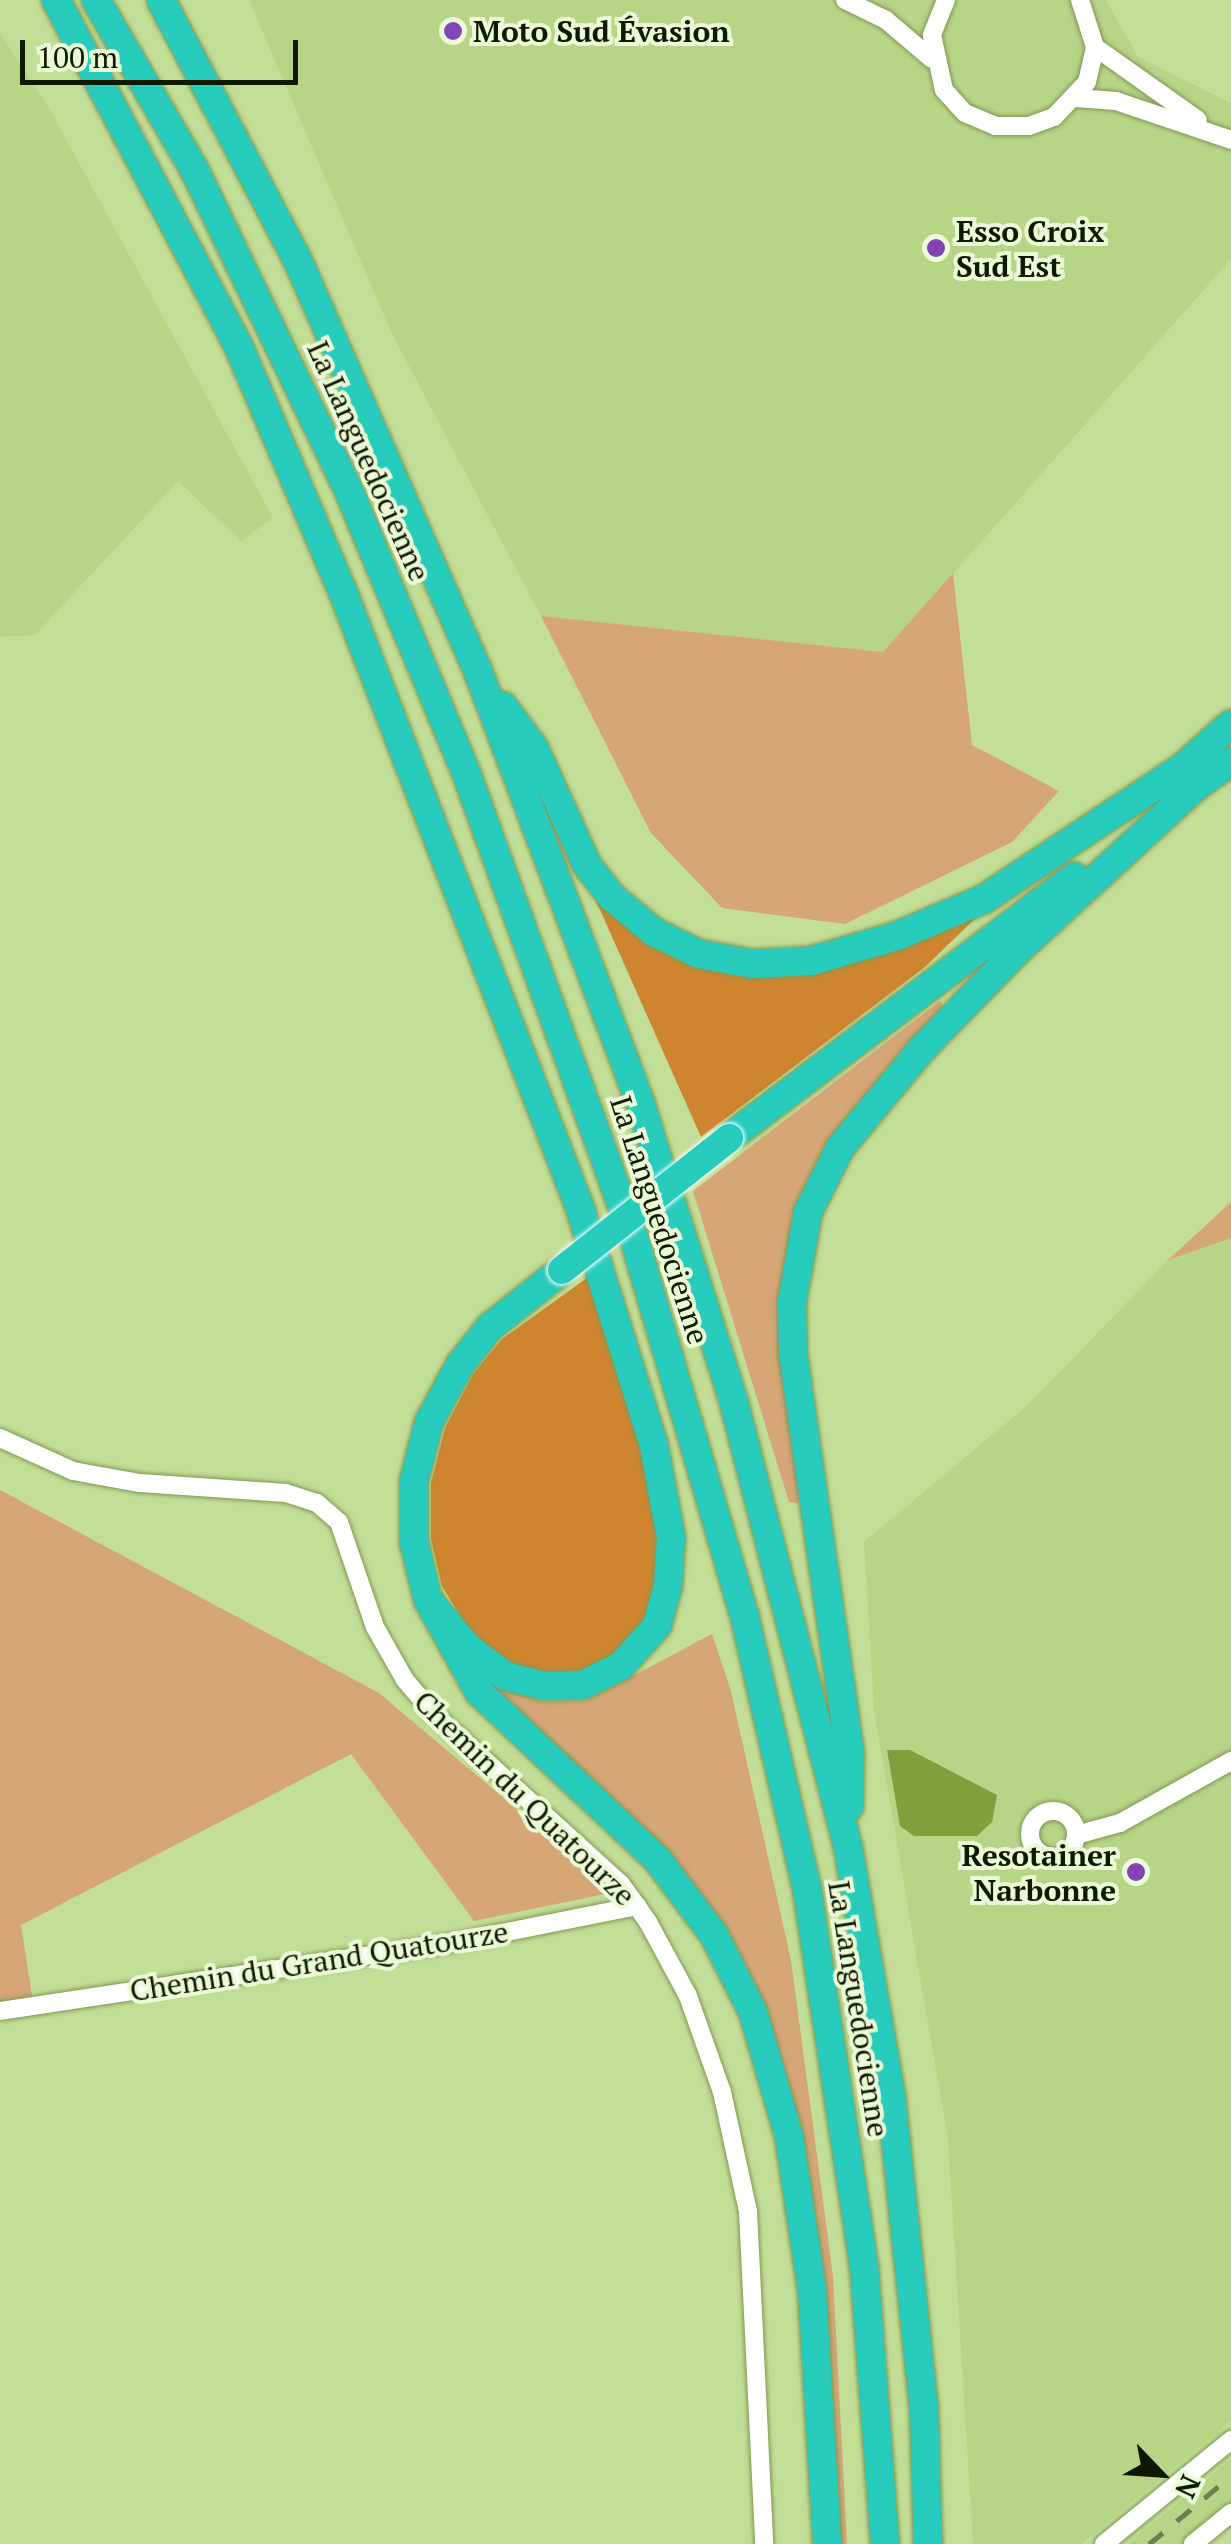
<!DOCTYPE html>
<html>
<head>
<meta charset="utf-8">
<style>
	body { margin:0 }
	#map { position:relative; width:1231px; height:2544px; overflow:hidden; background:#c3de97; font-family:"PT Serif",serif }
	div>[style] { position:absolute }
	.built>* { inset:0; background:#b8d587 }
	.green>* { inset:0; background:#d6a677 }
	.forest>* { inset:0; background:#cf8530 }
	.water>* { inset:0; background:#7fa03d }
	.roads { filter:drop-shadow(0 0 2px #7f9853) drop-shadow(0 0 2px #7f9853) }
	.minor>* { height:18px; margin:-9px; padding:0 9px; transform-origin:9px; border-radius:9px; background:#fff }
	.minor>.ring { margin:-9px; padding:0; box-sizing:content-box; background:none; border:18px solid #fff; border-radius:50% }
	.highway>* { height:28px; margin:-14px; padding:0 14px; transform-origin:14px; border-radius:14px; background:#27ccbd }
	.rail>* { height:5px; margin-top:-2.5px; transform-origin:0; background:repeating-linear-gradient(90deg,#6d7f4e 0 18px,transparent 0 36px) }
	.bridges { filter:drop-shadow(0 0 2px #fff) drop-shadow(0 0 2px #fff) }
	.highway-bridge>* { height:28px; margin:-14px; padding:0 14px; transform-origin:14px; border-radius:14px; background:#27ccbd }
	.dots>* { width:28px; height:28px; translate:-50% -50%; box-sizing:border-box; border:5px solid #ebfad6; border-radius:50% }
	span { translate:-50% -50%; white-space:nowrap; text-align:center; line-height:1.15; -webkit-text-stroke:8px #ebfad6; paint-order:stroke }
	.poi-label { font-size:30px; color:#101900; font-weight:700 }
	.left { translate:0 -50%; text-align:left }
	.right { translate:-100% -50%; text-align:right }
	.street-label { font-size:30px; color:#101900 }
	.north { position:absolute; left:1111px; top:2424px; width:100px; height:100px; -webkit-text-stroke:8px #ebfad6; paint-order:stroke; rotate:115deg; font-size:28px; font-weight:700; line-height:40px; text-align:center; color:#101900 }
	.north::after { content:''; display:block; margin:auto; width:35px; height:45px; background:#101900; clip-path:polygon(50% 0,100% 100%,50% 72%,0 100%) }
	.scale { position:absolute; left:20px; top:40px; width:278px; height:45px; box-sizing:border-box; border:5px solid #101900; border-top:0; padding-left:12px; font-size:30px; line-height:35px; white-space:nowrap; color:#101900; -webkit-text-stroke:8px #ebfad6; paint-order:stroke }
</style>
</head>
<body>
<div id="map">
	<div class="built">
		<i style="clip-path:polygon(249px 0,1106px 0,1138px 57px,1231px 103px,1231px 259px,884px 652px,541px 616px,391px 332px)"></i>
		<i style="clip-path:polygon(0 33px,49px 108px,273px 518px,241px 541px,178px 481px,35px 635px,0 637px)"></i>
		<i style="clip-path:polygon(1224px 1237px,1231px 1238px,1231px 2421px,1081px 2544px,973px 2544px,948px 2140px,874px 1710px,864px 1542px,1030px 1403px,1168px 1260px)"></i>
		<i style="clip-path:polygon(1231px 2459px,1231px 2503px,1182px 2544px,1128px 2544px)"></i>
	</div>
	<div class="green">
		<i style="clip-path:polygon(953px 573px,972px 745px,1059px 791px,1012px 842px,845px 924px,722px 908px,651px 833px,541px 616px,883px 652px)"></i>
		<i style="clip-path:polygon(940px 1001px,943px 1006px,833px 1143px,785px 1354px,799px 1504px,789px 1502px,693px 1191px)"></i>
		<i style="clip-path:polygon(1231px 1202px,1231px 1238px,1168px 1260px)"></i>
		<i style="clip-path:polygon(0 1490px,379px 1693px,615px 1892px,474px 1921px,351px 1754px,21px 1925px,33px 2001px,0 2005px)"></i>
		<i style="clip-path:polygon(712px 1634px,731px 1691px,791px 1960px,833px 2276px,847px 2544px,837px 2544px,818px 2290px,721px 1930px,475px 1676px,544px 1702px,587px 1700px)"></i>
	</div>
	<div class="forest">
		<i style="clip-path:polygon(589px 885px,752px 973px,980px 914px,925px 967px,701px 1137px)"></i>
		<i style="clip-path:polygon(587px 1278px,643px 1449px,660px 1539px,657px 1584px,647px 1621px,615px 1657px,580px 1674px,546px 1675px,510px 1666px,474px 1639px,442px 1586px,431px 1540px,431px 1483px,445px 1428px,473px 1374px,502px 1339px)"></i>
	</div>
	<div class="water">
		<i style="clip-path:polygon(887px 1750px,910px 1750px,997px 1795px,992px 1822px,977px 1836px,914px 1836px,900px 1826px)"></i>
	</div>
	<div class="roads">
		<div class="minor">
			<i style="left:845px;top:0;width:46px;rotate:26deg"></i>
			<i style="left:886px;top:20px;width:60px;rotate:40.3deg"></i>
			<i style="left:946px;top:0;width:38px;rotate:112deg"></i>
			<i style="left:932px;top:35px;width:56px;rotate:77.7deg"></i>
			<i style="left:944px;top:90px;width:31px;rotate:48deg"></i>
			<i style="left:965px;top:113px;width:33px;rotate:23deg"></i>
			<i style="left:995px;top:126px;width:34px"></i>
			<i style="left:1029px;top:126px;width:27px;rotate:-20deg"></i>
			<i style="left:1054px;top:117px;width:48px;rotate:-46.7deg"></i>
			<i style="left:1087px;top:82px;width:36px;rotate:-77deg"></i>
			<i style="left:1095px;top:47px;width:49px;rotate:-107.7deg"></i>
			<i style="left:1095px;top:47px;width:126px;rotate:35.3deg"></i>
			<i style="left:1076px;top:98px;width:40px;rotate:4.3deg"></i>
			<i style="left:1116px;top:101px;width:121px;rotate:18.7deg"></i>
			<i style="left:0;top:1438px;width:80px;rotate:24.3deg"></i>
			<i style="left:73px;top:1471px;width:68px;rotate:10.2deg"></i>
			<i style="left:140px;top:1483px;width:146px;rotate:3.9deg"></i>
			<i style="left:286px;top:1493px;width:33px;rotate:18deg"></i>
			<i style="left:317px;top:1503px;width:29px;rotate:41deg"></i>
			<i style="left:339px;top:1522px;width:111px;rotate:71.1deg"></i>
			<i style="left:375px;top:1627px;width:61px;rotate:60.5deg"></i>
			<i style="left:405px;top:1680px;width:46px;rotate:49.4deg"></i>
			<i style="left:435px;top:1715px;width:251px;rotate:42.3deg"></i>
			<i style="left:621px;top:1884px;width:47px;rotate:54.6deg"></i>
			<i style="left:648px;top:1922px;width:84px;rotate:61.6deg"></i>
			<i style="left:688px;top:1996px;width:102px;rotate:70.5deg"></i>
			<i style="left:722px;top:2092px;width:122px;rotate:77.7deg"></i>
			<i style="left:748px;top:2211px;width:333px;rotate:87.2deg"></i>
			<i class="ring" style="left:1030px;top:1811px;width:28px;height:28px"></i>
			<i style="left:1076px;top:1835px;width:46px;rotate:-15.3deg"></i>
			<i style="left:1120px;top:1823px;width:127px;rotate:-29.2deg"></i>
			<i style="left:0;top:2011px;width:462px;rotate:-8.6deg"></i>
			<i style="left:457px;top:1942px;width:184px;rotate:-11.3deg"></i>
			<i style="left:1104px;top:2544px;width:164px;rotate:-39.3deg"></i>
			<i style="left:1193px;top:2544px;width:49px;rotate:-39.2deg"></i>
		</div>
		<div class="highway">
			<i style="left:56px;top:0;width:390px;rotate:62.2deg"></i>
			<i style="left:238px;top:345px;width:277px;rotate:67deg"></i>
			<i style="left:346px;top:600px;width:651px;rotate:68.95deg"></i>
			<i style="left:580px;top:1208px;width:249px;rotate:72.7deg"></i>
			<i style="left:654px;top:1446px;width:94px;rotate:79.5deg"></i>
			<i style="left:671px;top:1538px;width:48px;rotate:93.6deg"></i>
			<i style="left:668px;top:1586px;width:41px;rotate:105.4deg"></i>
			<i style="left:657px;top:1626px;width:54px;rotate:132deg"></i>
			<i style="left:621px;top:1666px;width:42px;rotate:153.4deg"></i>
			<i style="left:583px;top:1685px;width:38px;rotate:178deg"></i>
			<i style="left:545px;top:1686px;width:41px;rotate:-166deg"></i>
			<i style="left:505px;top:1676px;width:48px;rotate:-142.7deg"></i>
			<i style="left:467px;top:1647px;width:61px;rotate:-129.7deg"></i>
			<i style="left:96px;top:0;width:195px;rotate:59.9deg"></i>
			<i style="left:194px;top:169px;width:355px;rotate:64.3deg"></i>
			<i style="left:348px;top:489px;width:310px;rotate:67.4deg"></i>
			<i style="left:467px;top:775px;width:492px;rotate:70.2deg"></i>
			<i style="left:634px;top:1238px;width:396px;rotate:73.7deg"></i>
			<i style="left:745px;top:1618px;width:278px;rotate:77.1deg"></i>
			<i style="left:807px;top:1889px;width:380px;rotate:81.4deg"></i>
			<i style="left:864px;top:2265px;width:280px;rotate:85.7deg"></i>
			<i style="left:161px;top:0;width:295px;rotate:62.3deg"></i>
			<i style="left:298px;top:261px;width:448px;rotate:66.3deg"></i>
			<i style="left:478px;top:671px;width:454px;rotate:69.4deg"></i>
			<i style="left:638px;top:1096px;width:322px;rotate:72.6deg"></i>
			<i style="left:734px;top:1403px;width:458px;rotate:75.6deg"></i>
			<i style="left:848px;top:1847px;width:252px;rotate:80.2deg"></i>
			<i style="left:891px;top:2095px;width:317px;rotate:84deg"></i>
			<i style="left:924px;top:2410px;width:134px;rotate:88.3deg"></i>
			<i style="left:503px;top:706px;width:52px;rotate:53.6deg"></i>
			<i style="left:534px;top:748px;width:128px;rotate:65.6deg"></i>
			<i style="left:587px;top:865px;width:41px;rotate:52deg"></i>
			<i style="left:612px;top:897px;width:55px;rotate:39.8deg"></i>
			<i style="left:654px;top:932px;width:50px;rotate:26.1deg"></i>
			<i style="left:699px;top:954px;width:55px;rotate:10.5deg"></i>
			<i style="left:753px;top:964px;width:58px;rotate:-3deg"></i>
			<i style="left:811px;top:961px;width:90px;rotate:-16.2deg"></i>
			<i style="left:897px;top:936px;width:95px;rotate:-23deg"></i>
			<i style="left:984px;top:899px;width:241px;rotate:-33.5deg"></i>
			<i style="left:1170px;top:779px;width:82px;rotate:-42deg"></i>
			<i style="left:1189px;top:791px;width:51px;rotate:-34.6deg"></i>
			<i style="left:729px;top:1138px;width:433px;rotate:-37.1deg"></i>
			<i style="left:562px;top:1270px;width:92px;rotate:141.6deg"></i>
			<i style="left:490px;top:1327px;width:48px;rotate:128.3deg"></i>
			<i style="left:460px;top:1365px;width:65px;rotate:118.5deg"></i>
			<i style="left:429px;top:1422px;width:61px;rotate:104.3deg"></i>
			<i style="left:414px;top:1481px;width:61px;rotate:90deg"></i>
			<i style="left:414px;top:1542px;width:60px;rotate:76.4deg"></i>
			<i style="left:428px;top:1600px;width:105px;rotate:61deg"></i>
			<i style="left:479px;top:1692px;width:244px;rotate:43.2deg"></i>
			<i style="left:657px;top:1859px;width:95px;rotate:53.1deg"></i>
			<i style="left:714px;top:1935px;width:86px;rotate:63.1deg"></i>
			<i style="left:753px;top:2012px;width:129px;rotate:73.8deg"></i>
			<i style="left:789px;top:2136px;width:155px;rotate:81.5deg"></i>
			<i style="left:812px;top:2289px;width:255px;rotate:86.6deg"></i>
			<i style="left:849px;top:1807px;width:53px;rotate:-88.9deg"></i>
			<i style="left:850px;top:1754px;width:404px;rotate:-98.1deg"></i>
			<i style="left:793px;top:1354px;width:52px;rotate:-91.1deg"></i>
			<i style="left:792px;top:1302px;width:91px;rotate:-79.9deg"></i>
			<i style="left:808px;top:1212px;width:72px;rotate:-63.4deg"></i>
			<i style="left:840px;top:1148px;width:127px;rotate:-50.4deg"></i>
			<i style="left:921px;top:1050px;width:136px;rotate:-45.9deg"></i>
			<i style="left:1016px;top:952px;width:253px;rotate:-42.6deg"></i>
		</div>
	</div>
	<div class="rail">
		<i style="left:1149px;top:2544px;width:107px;rotate:-39.7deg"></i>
	</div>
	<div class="bridges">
		<div class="highway-bridge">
			<i style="left:562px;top:1270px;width:213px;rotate:-38.3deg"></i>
		</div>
	</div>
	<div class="dots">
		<i style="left:453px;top:31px;background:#8244b9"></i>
		<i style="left:936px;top:248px;background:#8244b9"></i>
		<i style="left:1136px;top:1872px;background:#8244b9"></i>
	</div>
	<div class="poi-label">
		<span class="left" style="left:473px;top:31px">Moto Sud Évasion</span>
		<span class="left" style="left:956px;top:248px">Esso Croix<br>Sud Est</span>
		<span class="right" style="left:1116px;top:1872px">Resotainer<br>Narbonne</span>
	</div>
	<div class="street-label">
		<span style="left:369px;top:461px;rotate:66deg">La Languedocienne</span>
		<span style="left:660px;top:1220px;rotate:72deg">La Languedocienne</span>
		<span style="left:525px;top:1798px;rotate:44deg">Chemin du Quatourze</span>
		<span style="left:319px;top:1961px;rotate:-9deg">Chemin du Grand Quatourze</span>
		<span style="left:859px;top:2009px;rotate:81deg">La Languedocienne</span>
	</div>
	<div class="north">N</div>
	<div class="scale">100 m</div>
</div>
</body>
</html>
